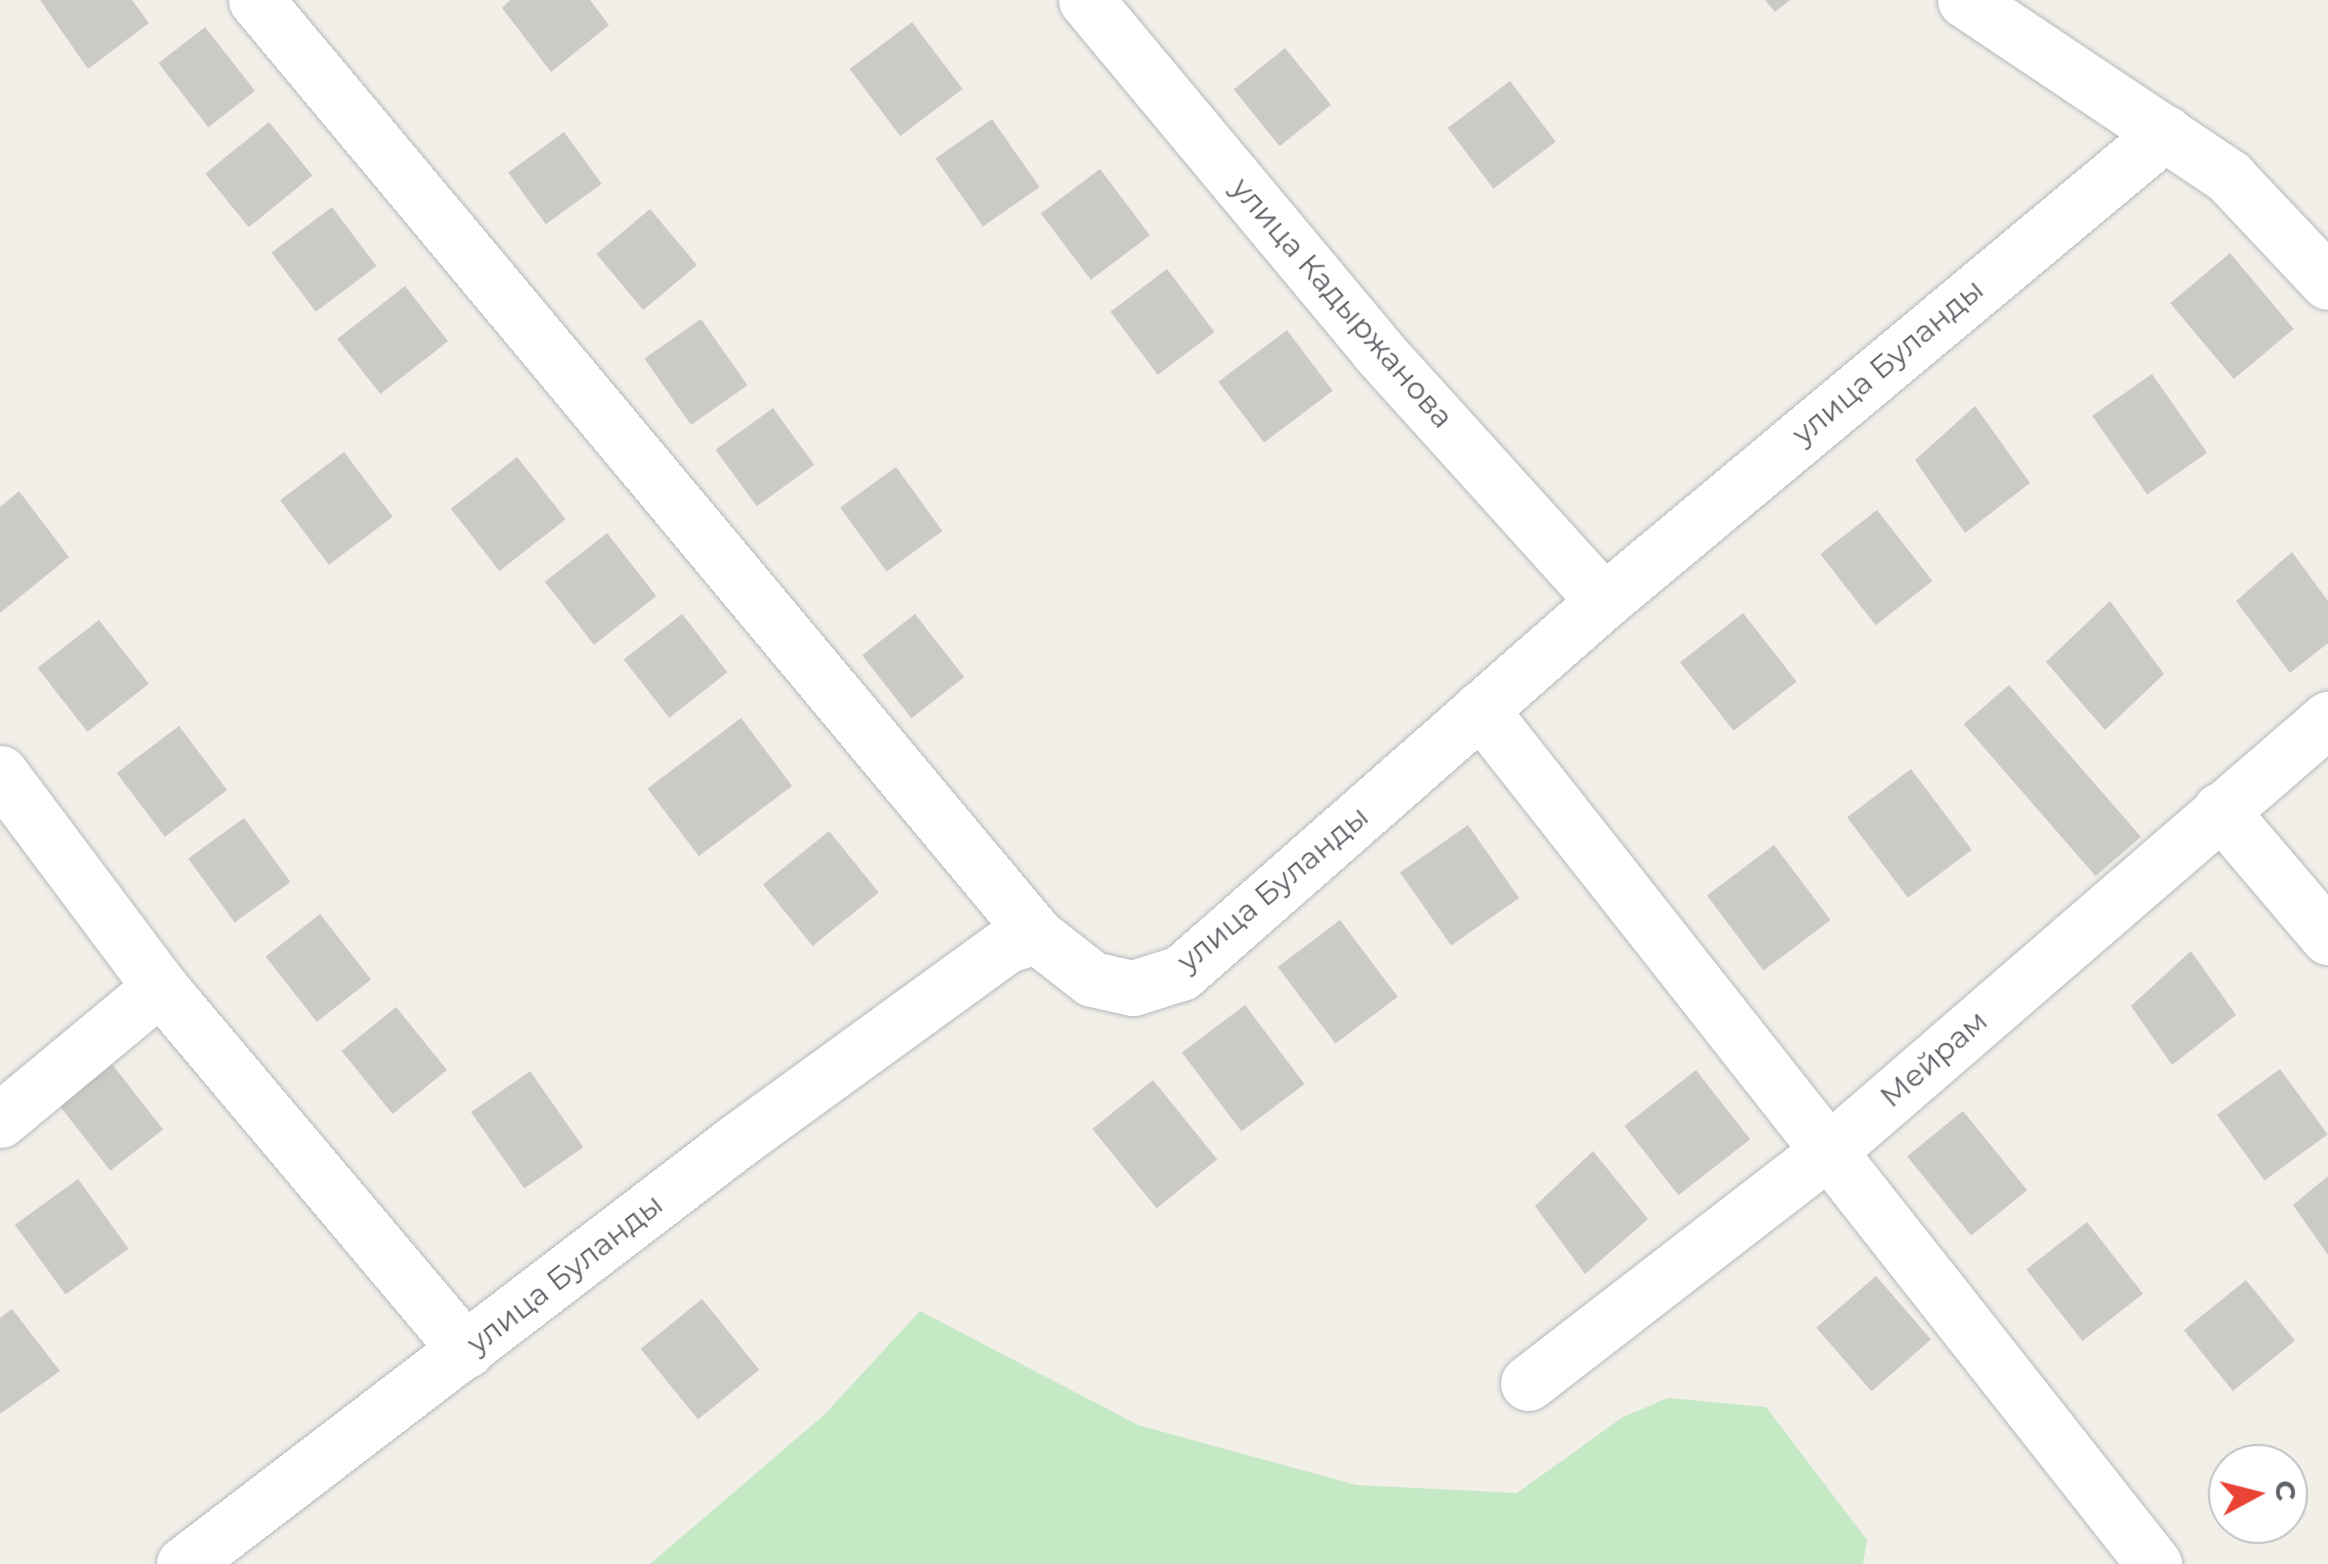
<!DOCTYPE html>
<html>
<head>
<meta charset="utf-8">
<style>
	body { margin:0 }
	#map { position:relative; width:2328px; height:1564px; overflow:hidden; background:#f1efe8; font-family:Montserrat,sans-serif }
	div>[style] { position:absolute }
	.green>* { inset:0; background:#c5e8c5 }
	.building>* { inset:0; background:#cccac5; transform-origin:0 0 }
	.roads { filter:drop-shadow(0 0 2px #b5b8bc) drop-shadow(0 0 2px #b5b8bc) }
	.minor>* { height:55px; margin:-27.5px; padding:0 27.5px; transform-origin:27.5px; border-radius:27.5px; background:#fff }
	span { translate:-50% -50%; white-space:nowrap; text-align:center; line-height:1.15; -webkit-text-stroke:10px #fff; paint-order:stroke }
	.street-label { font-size:30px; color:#5f6368 }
	.north { position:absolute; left:2208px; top:1444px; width:100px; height:100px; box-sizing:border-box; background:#fff; border:2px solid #bfc1c3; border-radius:50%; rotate:83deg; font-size:28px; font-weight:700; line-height:40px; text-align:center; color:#5f6368 }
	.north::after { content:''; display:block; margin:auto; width:35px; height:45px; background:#ea4335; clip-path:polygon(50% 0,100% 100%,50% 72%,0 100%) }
</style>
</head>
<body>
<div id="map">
	<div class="green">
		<i style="clip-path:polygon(920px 1311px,1138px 1425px,1356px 1485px,1517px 1493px,1623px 1417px,1668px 1398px,1766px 1407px,1867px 1540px,1863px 1564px,650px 1564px,824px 1415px)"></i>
	</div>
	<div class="building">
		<i style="clip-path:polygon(40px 0,132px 0,149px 23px,88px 69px)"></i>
		<i style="clip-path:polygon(510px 0,590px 0,609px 25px,551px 72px,502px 8px)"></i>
		<i style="clip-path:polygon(1765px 0,1790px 0,1775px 12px)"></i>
		<i style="left:912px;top:22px;width:84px;height:78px;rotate:53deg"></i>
		<i style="left:205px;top:27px;width:81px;height:59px;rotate:52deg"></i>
		<i style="left:1285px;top:48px;width:73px;height:66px;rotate:51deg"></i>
		<i style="left:1510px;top:81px;width:76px;height:78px;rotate:53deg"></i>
		<i style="left:992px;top:119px;width:83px;height:69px;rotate:55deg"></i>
		<i style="left:269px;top:122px;width:69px;height:82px;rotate:51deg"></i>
		<i style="left:564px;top:132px;width:64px;height:69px;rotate:54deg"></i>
		<i style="left:1100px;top:169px;width:83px;height:74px;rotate:53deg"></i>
		<i style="left:332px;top:207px;width:74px;height:76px;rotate:53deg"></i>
		<i style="left:650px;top:209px;width:73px;height:70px;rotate:50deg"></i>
		<i style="left:2230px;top:253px;width:99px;height:78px;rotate:50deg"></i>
		<i style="left:1167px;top:269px;width:79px;height:71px;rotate:53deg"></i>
		<i style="left:405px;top:286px;width:70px;height:86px;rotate:52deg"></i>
		<i style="left:701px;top:319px;width:81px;height:69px;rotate:55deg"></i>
		<i style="left:1287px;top:330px;width:76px;height:86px;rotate:53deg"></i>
		<i style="left:2152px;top:374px;width:96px;height:73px;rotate:55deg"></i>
		<i style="clip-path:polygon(1975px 406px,2030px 483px,1965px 533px,1915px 460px)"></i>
		<i style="left:773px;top:408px;width:70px;height:71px;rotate:54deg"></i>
		<i style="left:344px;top:452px;width:81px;height:80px;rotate:53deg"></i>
		<i style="left:517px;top:457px;width:79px;height:84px;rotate:52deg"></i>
		<i style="left:896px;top:467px;width:79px;height:69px;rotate:54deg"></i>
		<i style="clip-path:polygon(19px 491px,69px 557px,0 613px,0 507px)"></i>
		<i style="left:1877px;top:510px;width:90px;height:72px;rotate:52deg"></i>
		<i style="left:607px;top:533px;width:80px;height:79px;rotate:52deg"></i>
		<i style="clip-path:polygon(2292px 552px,2328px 601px,2328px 643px,2290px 673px,2236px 601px)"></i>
		<i style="clip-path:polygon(2110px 601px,2164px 674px,2105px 730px,2046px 662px)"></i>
		<i style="left:1743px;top:613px;width:87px;height:80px;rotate:52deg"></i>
		<i style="left:682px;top:614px;width:74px;height:74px;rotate:52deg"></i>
		<i style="left:915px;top:614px;width:80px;height:67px;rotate:52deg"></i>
		<i style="left:99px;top:620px;width:81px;height:78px;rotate:52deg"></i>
		<i style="left:2009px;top:685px;width:201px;height:60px;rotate:49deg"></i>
		<i style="left:741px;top:718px;width:85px;height:117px;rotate:53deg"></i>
		<i style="left:179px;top:726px;width:80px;height:78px;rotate:53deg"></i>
		<i style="left:1911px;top:769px;width:101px;height:80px;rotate:53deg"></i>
		<i style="left:244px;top:818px;width:79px;height:69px;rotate:54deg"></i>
		<i style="left:1468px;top:825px;width:89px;height:83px;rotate:55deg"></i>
		<i style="left:829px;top:831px;width:79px;height:85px;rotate:51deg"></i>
		<i style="left:1774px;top:845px;width:94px;height:84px;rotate:53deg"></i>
		<i style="left:320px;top:914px;width:83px;height:69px;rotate:52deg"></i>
		<i style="left:1340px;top:920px;width:96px;height:78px;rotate:53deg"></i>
		<i style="clip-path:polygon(2191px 951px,2236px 1015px,2172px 1065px,2131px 1006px)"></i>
		<i style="left:1245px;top:1005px;width:99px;height:79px;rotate:53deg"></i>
		<i style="left:396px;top:1007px;width:81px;height:70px;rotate:51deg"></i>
		<i style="left:112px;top:1064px;width:83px;height:67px;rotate:52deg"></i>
		<i style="left:2280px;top:1069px;width:81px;height:78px;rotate:54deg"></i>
		<i style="left:1696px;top:1070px;width:88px;height:91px;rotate:52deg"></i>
		<i style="left:530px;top:1071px;width:93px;height:72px;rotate:55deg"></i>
		<i style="left:1153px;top:1080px;width:102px;height:78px;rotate:51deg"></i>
		<i style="left:1963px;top:1111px;width:102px;height:72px;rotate:51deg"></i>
		<i style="clip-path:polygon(1593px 1151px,1648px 1219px,1585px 1274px,1535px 1206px)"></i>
		<i style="clip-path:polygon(2328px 1176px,2328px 1255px,2293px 1205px)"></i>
		<i style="left:78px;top:1179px;width:86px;height:78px;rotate:54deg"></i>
		<i style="left:2087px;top:1222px;width:91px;height:77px;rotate:52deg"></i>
		<i style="left:1876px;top:1276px;width:84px;height:79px;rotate:49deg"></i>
		<i style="left:2246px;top:1280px;width:78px;height:80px;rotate:51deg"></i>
		<i style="left:702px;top:1299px;width:91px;height:79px;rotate:51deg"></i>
		<i style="clip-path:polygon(12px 1309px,60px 1371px,0 1414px,0 1318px)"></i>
	</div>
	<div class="roads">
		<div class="minor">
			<i style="left:256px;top:0;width:1219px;rotate:50.16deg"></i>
			<i style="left:1086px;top:0;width:457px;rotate:50.2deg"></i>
			<i style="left:1378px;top:351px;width:337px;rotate:47.9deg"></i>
			<i style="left:1965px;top:0;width:318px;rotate:33.8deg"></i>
			<i style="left:2229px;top:177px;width:144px;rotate:46.7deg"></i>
			<i style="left:1480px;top:709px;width:1089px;rotate:51.75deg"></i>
			<i style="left:0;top:773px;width:267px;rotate:53.2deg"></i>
			<i style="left:160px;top:987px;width:475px;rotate:49.9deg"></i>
			<i style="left:2220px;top:810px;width:167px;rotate:49.6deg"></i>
			<i style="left:0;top:1120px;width:208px;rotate:-39.7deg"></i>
			<i style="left:1528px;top:1383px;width:384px;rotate:-37.7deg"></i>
			<i style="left:1832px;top:1148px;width:656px;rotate:-40.86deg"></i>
			<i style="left:184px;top:1564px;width:696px;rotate:-37.41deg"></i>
			<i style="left:737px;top:1141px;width:334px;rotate:-36deg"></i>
			<i style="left:1007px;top:945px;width:31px;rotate:-17deg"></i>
			<i style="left:1037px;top:936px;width:70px;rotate:38deg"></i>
			<i style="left:1092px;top:979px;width:42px;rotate:12.4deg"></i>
			<i style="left:1133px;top:988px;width:50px;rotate:-17.4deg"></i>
			<i style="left:1181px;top:973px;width:563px;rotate:-41.33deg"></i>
			<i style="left:1604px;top:601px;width:731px;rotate:-39.84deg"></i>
		</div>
	</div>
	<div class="street-label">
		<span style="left:1342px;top:303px;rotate:49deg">улица Кадыржанова</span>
		<span style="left:1888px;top:362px;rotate:-40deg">улица Буланды</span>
		<span style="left:1273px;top:889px;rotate:-40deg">улица Буланды</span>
		<span style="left:1934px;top:1059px;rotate:-41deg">Мейрам</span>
		<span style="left:565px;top:1274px;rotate:-38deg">улица Буланды</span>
	</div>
	<div class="north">С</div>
</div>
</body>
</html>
